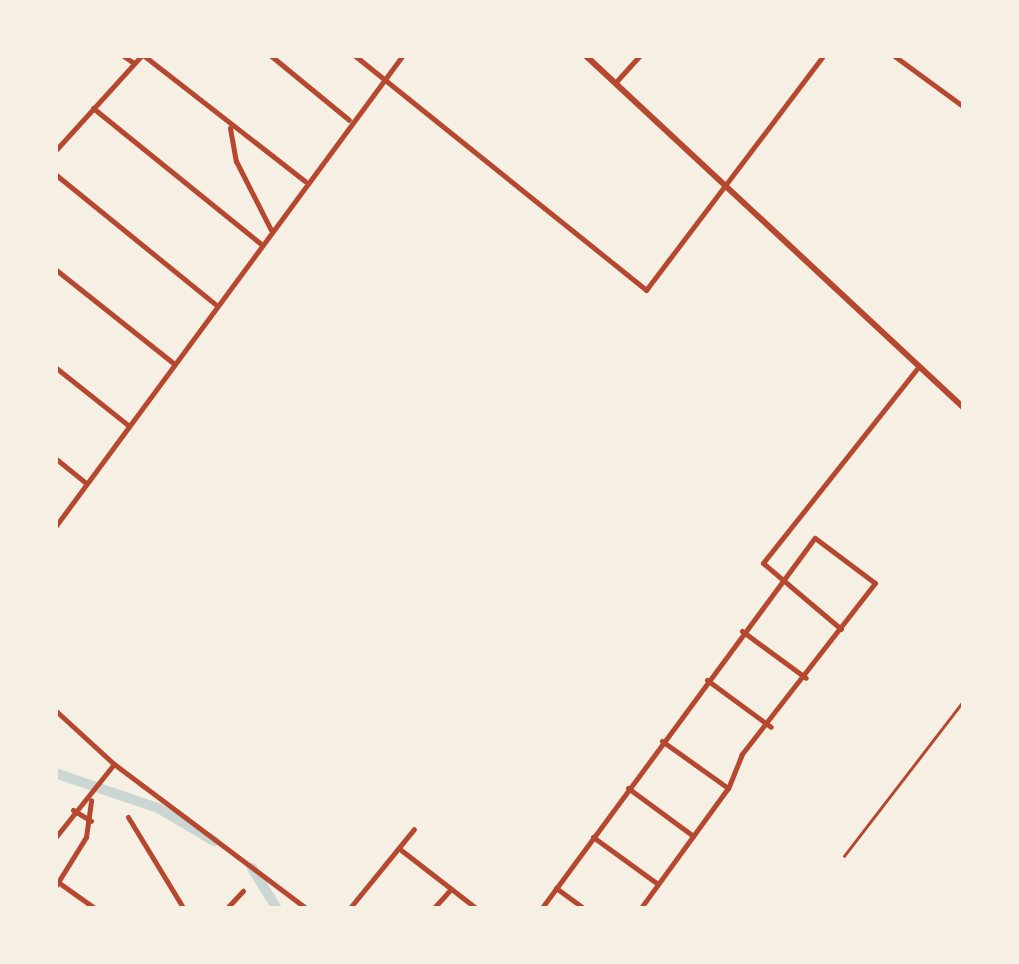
<!DOCTYPE html>
<html>
<head>
<meta charset="utf-8">
<style>
	body { margin:0 }
	#map { position:relative; width:1019px; height:964px; overflow:hidden; background:#f6efe4; font-family:"Titillium Web",sans-serif }
	div>[style] { position:absolute }
	.canal>* { height:10px; margin:-5px; padding:0 5px; transform-origin:5px; border-radius:5px; background:#c9d6d2 }
	.service>* { height:2.5px; margin:-1.25px; padding:0 1.25px; transform-origin:1.25px; border-radius:1.25px; background:#b5482f }
	.minor>* { height:5px; margin:-2.5px; padding:0 2.5px; transform-origin:2.5px; border-radius:2.5px; background:#b5482f }
	.tertiary>* { height:6px; margin:-3px; padding:0 3px; transform-origin:3px; border-radius:3px; background:#b5482f }
	span { translate:-50% -50%; white-space:nowrap; text-align:center; line-height:1.15; -webkit-text-stroke:8px #f6efe4; paint-order:stroke }
	.frame { position:absolute; inset:0; border:58px solid #f6efe4; pointer-events:none }
</style>
</head>
<body>
<div id="map">
	<div class="canal">
		<i style="left:55px;top:773px;width:109px;rotate:18.8deg"></i>
		<i style="left:158px;top:808px;width:65px;rotate:30.5deg"></i>
		<i style="left:252px;top:868px;width:48px;rotate:58.6deg"></i>
	</div>
	<div class="service">
		<i style="left:844px;top:856px;width:197px;rotate:-52.4deg"></i>
	</div>
	<div class="minor">
		<i style="left:122px;top:55px;width:14px;rotate:34deg"></i>
		<i style="left:143px;top:55px;width:205px;rotate:37.9deg"></i>
		<i style="left:270px;top:55px;width:102px;rotate:39.4deg"></i>
		<i style="left:354px;top:55px;width:375px;rotate:38.8deg"></i>
		<i style="left:646px;top:290px;width:295px;rotate:-52.9deg"></i>
		<i style="left:893px;top:55px;width:88px;rotate:36.2deg"></i>
		<i style="left:615px;top:83px;width:38px;rotate:-48deg"></i>
		<i style="left:93px;top:108px;width:215px;rotate:39deg"></i>
		<i style="left:230px;top:128px;width:34px;rotate:80deg"></i>
		<i style="left:236px;top:161px;width:77px;rotate:63.1deg"></i>
		<i style="left:55px;top:151px;width:130px;rotate:-47.8deg"></i>
		<i style="left:55px;top:174px;width:206px;rotate:39.1deg"></i>
		<i style="left:55px;top:269px;width:151px;rotate:38.5deg"></i>
		<i style="left:55px;top:367px;width:93px;rotate:38.5deg"></i>
		<i style="left:55px;top:458px;width:40px;rotate:39deg"></i>
		<i style="left:55px;top:527px;width:586px;rotate:-53.6deg"></i>
		<i style="left:841px;top:629px;width:102px;rotate:-139.8deg"></i>
		<i style="left:763px;top:563px;width:251px;rotate:-51.6deg"></i>
		<i style="left:742px;top:631px;width:79px;rotate:36.3deg"></i>
		<i style="left:707px;top:680px;width:79px;rotate:36.3deg"></i>
		<i style="left:55px;top:710px;width:80px;rotate:42.5deg"></i>
		<i style="left:114px;top:764px;width:95px;rotate:128.6deg"></i>
		<i style="left:662px;top:741px;width:81px;rotate:35.5deg"></i>
		<i style="left:114px;top:764px;width:241px;rotate:36.9deg"></i>
		<i style="left:628px;top:788px;width:81px;rotate:36.4deg"></i>
		<i style="left:73px;top:810px;width:21px;rotate:31deg"></i>
		<i style="left:128px;top:817px;width:108px;rotate:58.7deg"></i>
		<i style="left:593px;top:837px;width:80px;rotate:35.9deg"></i>
		<i style="left:401px;top:850px;width:96px;rotate:37.8deg"></i>
		<i style="left:55px;top:880px;width:50px;rotate:35.3deg"></i>
		<i style="left:55px;top:887px;width:59px;rotate:-58.2deg"></i>
		<i style="left:86px;top:837px;width:37px;rotate:-82deg"></i>
		<i style="left:556px;top:888px;width:36px;rotate:36deg"></i>
		<i style="left:226px;top:909px;width:25px;rotate:-47deg"></i>
		<i style="left:349px;top:909px;width:103px;rotate:-50.9deg"></i>
		<i style="left:433px;top:909px;width:27px;rotate:-48deg"></i>
		<i style="left:541px;top:909px;width:461px;rotate:-53.6deg"></i>
		<i style="left:815px;top:538px;width:75px;rotate:36.9deg"></i>
		<i style="left:875px;top:583px;width:217px;rotate:127.9deg"></i>
		<i style="left:742px;top:754px;width:37px;rotate:112deg"></i>
		<i style="left:728px;top:788px;width:150px;rotate:126deg"></i>
	</div>
	<div class="tertiary">
		<i style="left:585px;top:55px;width:518px;rotate:42.97deg"></i>
	</div>
	<div class="frame"></div>
</div>
</body>
</html>
